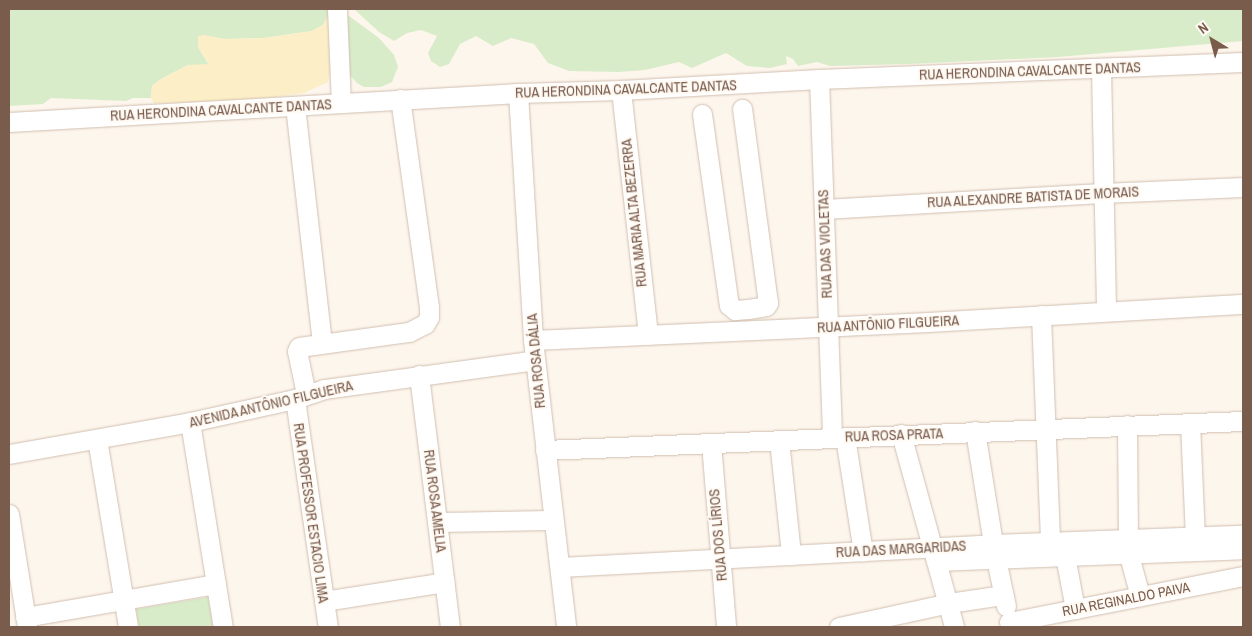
<!DOCTYPE html>
<html>
<head>
<meta charset="utf-8">
<style>
	body { margin:0 }
	#map { position:relative; width:1252px; height:636px; overflow:hidden; background:#fdf6ec; font-family:"Archivo Narrow",sans-serif }
	div>[style] { position:absolute }
	.green>* { inset:0; background:#d8ecc9 }
	.sand>* { inset:0; background:#fcefc7 }
	.roads { filter:drop-shadow(0 0 1px #d1beb0) drop-shadow(0 0 1px #d1beb0) }
	.minor>* { height:19px; margin:-9.5px; padding:0 9.5px; transform-origin:9.5px; border-radius:9.5px; background:#fff }
	span { translate:-50% -50%; white-space:nowrap; text-align:center; line-height:1.15; -webkit-text-stroke:4px #fffaf3; paint-order:stroke }
	.street-label { font-size:14px; color:#7a5c4d }
	.frame { position:absolute; inset:0; border:10px solid #7a5c4d; pointer-events:none }
	.north { position:absolute; left:1187px; top:15px; width:50px; height:50px; -webkit-text-stroke:4px #fffaf3; paint-order:stroke; rotate:323deg; font-size:14px; font-weight:700; line-height:20px; text-align:center; color:#7a5c4d }
	.north::after { content:''; display:block; margin:auto; width:18px; height:22px; background:#7a5c4d; clip-path:polygon(50% 0,100% 100%,50% 72%,0 100%) }
</style>
</head>
<body>
<div id="map">
	<div class="green">
		<i style="clip-path:polygon(9px 9px,332px 9px,323px 25px,312px 31px,264px 38px,224px 39px,203px 35px,198px 47px,209px 65px,188px 65px,161px 79px,152px 86px,151px 98px,133px 98px,126px 101px,51px 98px,43px 104px,9px 106px)"></i>
		<i style="clip-path:polygon(354px 9px,1243px 9px,1243px 41px,1058px 57px,908px 64px,830px 66px,817px 62px,798px 66px,793px 59px,786px 56px,787px 64px,770px 68px,747px 66px,726px 53px,692px 68px,679px 62px,645px 70px,618px 72px,569px 71px,548px 63px,534px 44px,511px 38px,493px 46px,476px 36px,460px 44px,449px 64px,440px 67px,431px 61px,428px 53px,437px 36px,421px 30px,407px 33px,394px 41px,379px 32px)"></i>
		<i style="clip-path:polygon(345px 13px,379px 38px,394px 55px,398px 67px,392px 82px,381px 87px,364px 87px,357px 83px,346px 71px)"></i>
		<i style="clip-path:polygon(208px 597px,213px 627px,139px 627px,136px 609px)"></i>
	</div>
	<div class="sand">
		<i style="clip-path:polygon(332px 9px,333px 57px,328px 82px,304px 93px,247px 101px,154px 103px,151px 98px,152px 86px,161px 79px,188px 65px,209px 64px,198px 47px,198px 36px,203px 35px,224px 39px,264px 38px,312px 31px,323px 25px)"></i>
	</div>
	<div class="roads">
		<div class="minor">
			<i style="left:337px;top:9px;width:94px;rotate:87.6deg"></i>
			<i style="left:1101px;top:68px;width:243px;rotate:88.8deg"></i>
			<i style="left:819px;top:79px;width:358px;rotate:87.9deg"></i>
			<i style="left:621px;top:90px;width:246px;rotate:83.7deg"></i>
			<i style="left:518px;top:93px;width:247px;rotate:86.5deg"></i>
			<i style="left:533px;top:340px;width:289px;rotate:83.4deg"></i>
			<i style="left:295px;top:106px;width:238px;rotate:83.5deg"></i>
			<i style="left:702px;top:114px;width:193px;rotate:82deg"></i>
			<i style="left:729px;top:305px;width:8px;rotate:40deg"></i>
			<i style="left:735px;top:310px;width:13px;rotate:-4deg"></i>
			<i style="left:748px;top:309px;width:18px;rotate:-9deg"></i>
			<i style="left:766px;top:306px;width:4px;rotate:-56deg"></i>
			<i style="left:768px;top:303px;width:196px;rotate:-97.6deg"></i>
			<i style="left:9px;top:122px;width:510px;rotate:-3.26deg"></i>
			<i style="left:518px;top:93px;width:103px;rotate:-1.7deg"></i>
			<i style="left:621px;top:90px;width:198px;rotate:-3.2deg"></i>
			<i style="left:819px;top:79px;width:424px;rotate:-2.3deg"></i>
			<i style="left:824px;top:209px;width:278px;rotate:-3.3deg"></i>
			<i style="left:1102px;top:193px;width:141px;rotate:-2.4deg"></i>
			<i style="left:1041px;top:315px;width:227px;rotate:87.7deg"></i>
			<i style="left:533px;top:340px;width:396px;rotate:-2.6deg"></i>
			<i style="left:929px;top:322px;width:315px;rotate:-3.3deg"></i>
			<i style="left:419px;top:375px;width:254px;rotate:83deg"></i>
			<i style="left:306px;top:394px;width:44px;rotate:-101.8deg"></i>
			<i style="left:297px;top:351px;width:4px;rotate:-63deg"></i>
			<i style="left:299px;top:347px;width:111px;rotate:-7.8deg"></i>
			<i style="left:409px;top:332px;width:18px;rotate:-27deg"></i>
			<i style="left:425px;top:324px;width:8px;rotate:-60deg"></i>
			<i style="left:429px;top:317px;width:10px;rotate:-90deg"></i>
			<i style="left:429px;top:307px;width:210px;rotate:-97.9deg"></i>
			<i style="left:295px;top:399px;width:230px;rotate:81.8deg"></i>
			<i style="left:190px;top:422px;width:208px;rotate:80.9deg"></i>
			<i style="left:1190px;top:423px;width:113px;rotate:87.5deg"></i>
			<i style="left:1127px;top:425px;width:114px;rotate:89.5deg"></i>
			<i style="left:975px;top:431px;width:114px;rotate:80.9deg"></i>
			<i style="left:901px;top:434px;width:200px;rotate:74.6deg"></i>
			<i style="left:845px;top:437px;width:116px;rotate:81.1deg"></i>
			<i style="left:97px;top:439px;width:191px;rotate:80.6deg"></i>
			<i style="left:779px;top:440px;width:116px;rotate:84deg"></i>
			<i style="left:711px;top:443px;width:185px;rotate:85.3deg"></i>
			<i style="left:545px;top:450px;width:699px;rotate:-2.38deg"></i>
			<i style="left:9px;top:454px;width:184px;rotate:-10deg"></i>
			<i style="left:190px;top:422px;width:107px;rotate:-12.4deg"></i>
			<i style="left:295px;top:399px;width:31px;rotate:-19deg"></i>
			<i style="left:324px;top:389px;width:213px;rotate:-7.8deg"></i>
			<i style="left:9px;top:514px;width:114px;rotate:80.9deg"></i>
			<i style="left:437px;top:522px;width:116px;rotate:-1deg"></i>
			<i style="left:1128px;top:552px;width:46px;rotate:74.7deg"></i>
			<i style="left:1065px;top:556px;width:54px;rotate:79.3deg"></i>
			<i style="left:996px;top:559px;width:48px;rotate:78deg"></i>
			<i style="left:936px;top:561px;width:307px;rotate:-2.2deg"></i>
			<i style="left:560px;top:567px;width:434px;rotate:-3deg"></i>
			<i style="left:993px;top:544px;width:250px;rotate:-2.1deg"></i>
			<i style="left:324px;top:601px;width:122px;rotate:-8.9deg"></i>
			<i style="left:25px;top:617px;width:194px;rotate:-9.8deg"></i>
			<i style="left:1009px;top:622px;width:238px;rotate:-11.1deg"></i>
			<i style="left:839px;top:627px;width:113px;rotate:-12.3deg"></i>
			<i style="left:949px;top:603px;width:55px;rotate:-8.4deg"></i>
		</div>
	</div>
	<div class="street-label">
		<span style="left:1030px;top:71px;rotate:-2deg">RUA HERONDINA CAVALCANTE DANTAS</span>
		<span style="left:626px;top:89px;rotate:-2deg">RUA HERONDINA CAVALCANTE DANTAS</span>
		<span style="left:221px;top:110px;rotate:-3deg">RUA HERONDINA CAVALCANTE DANTAS</span>
		<span style="left:1033px;top:197px;rotate:-3deg">RUA ALEXANDRE BATISTA DE MORAIS</span>
		<span style="left:634px;top:213px;rotate:-96deg">RUA MARIA ALTA BEZERRA</span>
		<span style="left:825px;top:244px;rotate:-92deg">RUA DAS VIOLETAS</span>
		<span style="left:888px;top:324px;rotate:-3deg">RUA ANTÔNIO FILGUEIRA</span>
		<span style="left:536px;top:361px;rotate:-95deg">RUA ROSA DÁLIA</span>
		<span style="left:271px;top:404px;rotate:-13deg">AVENIDA ANTÔNIO FILGUEIRA</span>
		<span style="left:894px;top:435px;rotate:-2deg">RUA ROSA PRATA</span>
		<span style="left:435px;top:501px;rotate:83deg">RUA ROSA AMELIA</span>
		<span style="left:311px;top:513px;rotate:82deg">RUA PROFESSOR ESTACIO LIMA</span>
		<span style="left:718px;top:535px;rotate:-95deg">RUA DOS LÍRIOS</span>
		<span style="left:901px;top:549px;rotate:-3deg">RUA DAS MARGARIDAS</span>
		<span style="left:1126px;top:599px;rotate:-11deg">RUA REGINALDO PAIVA</span>
	</div>
	<div class="frame"></div>
	<div class="north">N</div>
</div>
</body>
</html>
